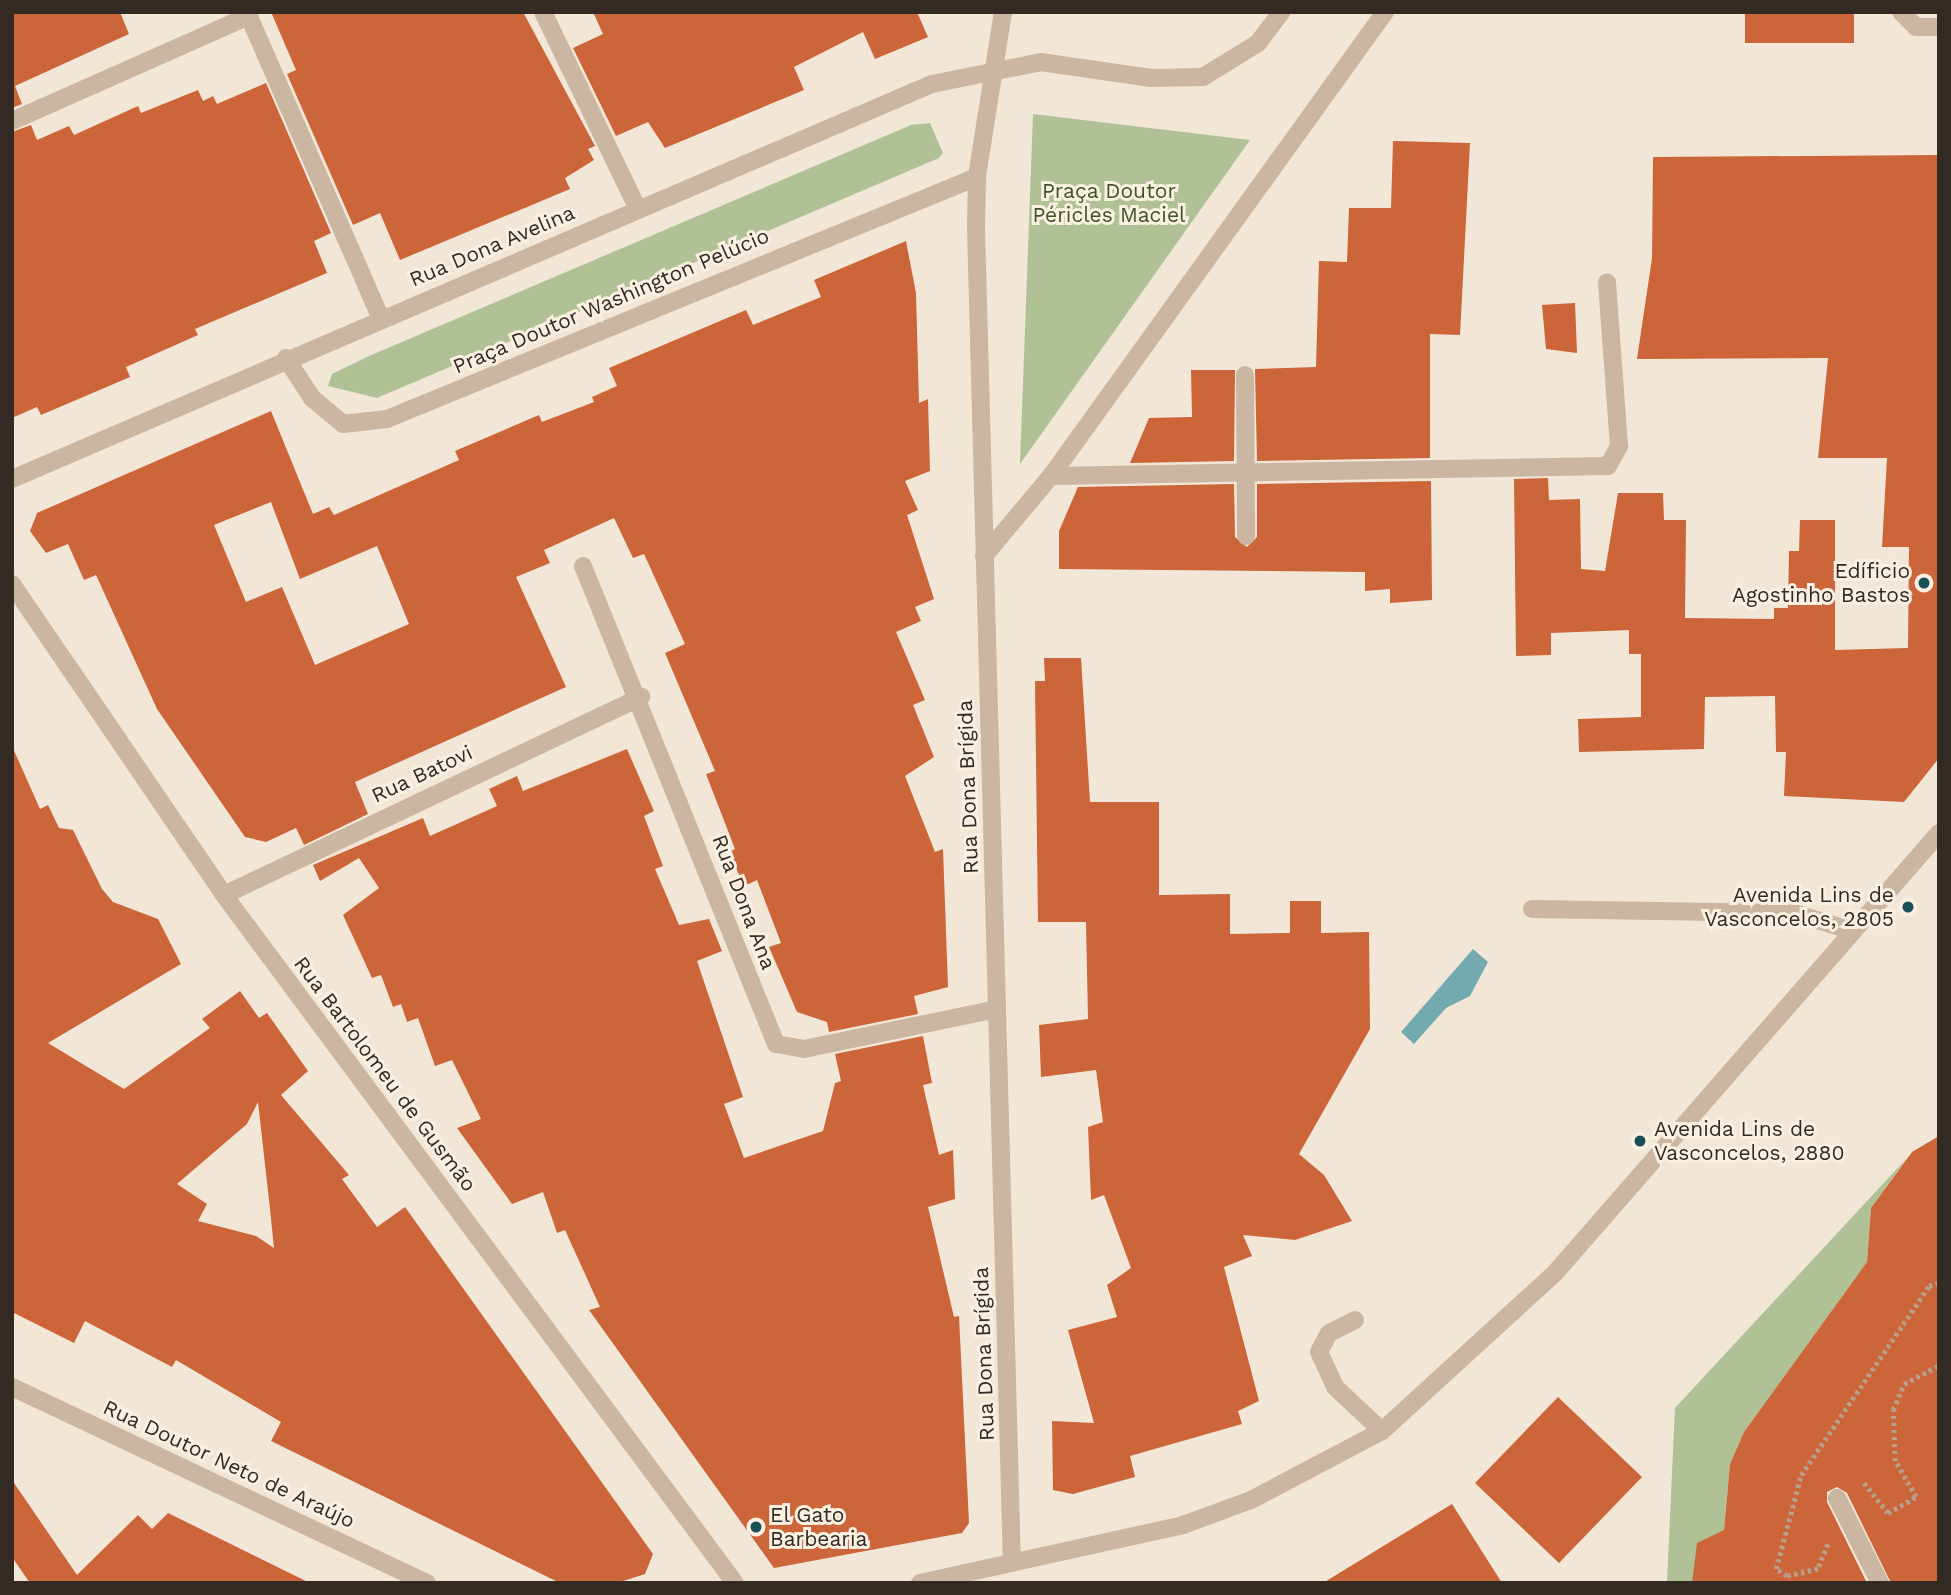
<!DOCTYPE html>
<html>
<head>
<meta charset="utf-8">
<style>
	body { margin:0 }
	#map { position:relative; width:1951px; height:1595px; overflow:hidden; background:#f2e6d6; font-family:"Work Sans",sans-serif }
	div>[style] { position:absolute }
	.green>* { inset:0; background:#b0c195 }
	.water>* { inset:0; background:#73aab0 }
	.building>* { inset:0; background:#cc6539 }
	.path>* { height:4.5px; margin-top:-2.25px; transform-origin:0; background:repeating-linear-gradient(90deg,#b6a08c 0 3.5px,transparent 0 7px) }
	.minor>* { height:18px; margin:-9px; padding:0 9px; transform-origin:9px; border-radius:9px; background:#cab6a1 }
	.dots>* { width:19px; height:19px; translate:-50% -50%; box-sizing:border-box; border:4px solid #faf0e2; border-radius:50% }
	span { translate:-50% -50%; white-space:nowrap; text-align:center; line-height:1.15; -webkit-text-stroke:6px #faf0e2; paint-order:stroke }
	.park-label { font-size:21px; color:#405327 }
	.street-label { font-size:21px; color:#342a24 }
	.poi-label { font-size:21px; color:#342a24 }
	.right { translate:-100% -50%; text-align:right }
	.left { translate:0 -50%; text-align:left }
	.frame { position:absolute; inset:0; border:14px solid #342a24; pointer-events:none }
</style>
</head>
<body>
<div id="map">
	<div class="green">
		<i style="clip-path:polygon(1033px 114px,1250px 140px,1020px 464px)"></i>
		<i style="clip-path:polygon(930px 123px,943px 153px,939px 158px,377px 398px,328px 386px,332px 374px,369px 356px,911px 125px)"></i>
		<i style="clip-path:polygon(1907px 1158px,1871px 1208px,1867px 1262px,1744px 1432px,1730px 1464px,1724px 1530px,1692px 1583px,1667px 1583px,1675px 1408px)"></i>
	</div>
	<div class="water">
		<i style="clip-path:polygon(1473px 949px,1488px 962px,1470px 996px,1446px 1008px,1414px 1044px,1401px 1032px)"></i>
	</div>
	<div class="building">
		<i style="clip-path:polygon(12px 12px,120px 12px,129px 34px,15px 86px,22px 104px,12px 108px)"></i>
		<i style="clip-path:polygon(271px 12px,523px 12px,595px 146px,588px 149px,594px 160px,565px 178px,570px 189px,400px 260px,380px 213px,353px 225px,287px 74px,296px 70px)"></i>
		<i style="clip-path:polygon(593px 12px,917px 12px,928px 37px,875px 59px,863px 32px,794px 67px,804px 90px,665px 148px,648px 122px,616px 136px,573px 48px,603px 34px)"></i>
		<i style="clip-path:polygon(1745px 12px,1854px 12px,1854px 43px,1745px 43px)"></i>
		<i style="clip-path:polygon(266px 83px,331px 233px,314px 241px,327px 273px,195px 329px,198px 335px,126px 367px,130px 377px,41px 415px,37px 407px,12px 418px,12px 132px,31px 125px,37px 140px,69px 126px,74px 135px,138px 106px,141px 113px,198px 90px,203px 101px,213px 96px,217px 104px)"></i>
		<i style="clip-path:polygon(1393px 141px,1470px 143px,1460px 335px,1430px 334px,1430px 458px,1257px 461px,1255px 369px,1316px 367px,1319px 261px,1347px 262px,1349px 208px,1391px 208px)"></i>
		<i style="clip-path:polygon(1939px 155px,1939px 758px,1904px 802px,1784px 796px,1786px 752px,1776px 752px,1775px 696px,1705px 697px,1704px 749px,1579px 752px,1578px 719px,1641px 717px,1641px 654px,1629px 654px,1629px 630px,1551px 633px,1551px 655px,1516px 656px,1514px 479px,1548px 478px,1549px 500px,1580px 499px,1581px 569px,1605px 571px,1618px 493px,1663px 493px,1664px 520px,1686px 520px,1685px 618px,1774px 619px,1774px 608px,1788px 608px,1789px 551px,1799px 551px,1800px 520px,1835px 520px,1835px 650px,1908px 648px,1909px 547px,1882px 547px,1887px 458px,1818px 458px,1828px 358px,1637px 359px,1652px 258px,1653px 157px)"></i>
		<i style="clip-path:polygon(evenodd,906px 241px,916px 293px,919px 403px,928px 399px,930px 471px,905px 481px,918px 510px,907px 515px,934px 599px,915px 607px,921px 621px,896px 632px,925px 700px,913px 705px,934px 757px,905px 776px,935px 852px,943px 849px,948px 987px,914px 996px,918px 1014px,829px 1032px,827px 1022px,797px 1012px,769px 947px,781px 943px,757px 880px,744px 886px,729px 852px,735px 849px,706px 774px,715px 771px,665px 653px,685px 644px,644px 554px,633px 558px,614px 518px,544px 550px,550px 563px,516px 577px,566px 687px,355px 782px,368px 814px,304px 845px,296px 828px,266px 842px,245px 837px,157px 709px,96px 575px,84px 580px,68px 544px,46px 553px,30px 531px,37px 513px,271px 411px,313px 514px,329px 507px,334px 515px,459px 460px,455px 451px,539px 415px,542px 422px,594px 402px,592px 397px,617px 386px,609px 368px,746px 310px,753px 325px,821px 297px,814px 280px,906px 241px,271px 502px,300px 579px,377px 546px,409px 624px,315px 665px,282px 587px,246px 602px,214px 525px,271px 502px)"></i>
		<i style="clip-path:polygon(1575px 303px,1577px 353px,1546px 349px,1542px 305px)"></i>
		<i style="clip-path:polygon(1191px 370px,1235px 370px,1234px 461px,1130px 463px,1149px 418px,1192px 417px)"></i>
		<i style="clip-path:polygon(1431px 481px,1432px 600px,1390px 603px,1390px 589px,1365px 591px,1365px 572px,1059px 569px,1059px 531px,1078px 487px,1234px 484px,1235px 537px,1247px 547px,1257px 537px,1257px 484px)"></i>
		<i style="clip-path:polygon(1044px 658px,1081px 658px,1090px 802px,1159px 802px,1159px 895px,1230px 894px,1230px 934px,1290px 933px,1290px 901px,1321px 901px,1321px 933px,1369px 932px,1370px 1029px,1299px 1154px,1324px 1175px,1352px 1221px,1295px 1240px,1243px 1235px,1252px 1256px,1224px 1267px,1259px 1401px,1238px 1411px,1242px 1424px,1130px 1456px,1135px 1477px,1073px 1494px,1053px 1490px,1052px 1421px,1094px 1423px,1068px 1330px,1117px 1317px,1107px 1285px,1131px 1268px,1104px 1195px,1091px 1200px,1088px 1127px,1103px 1122px,1096px 1070px,1041px 1077px,1039px 1025px,1088px 1019px,1086px 922px,1038px 922px,1035px 681px,1045px 681px)"></i>
		<i style="clip-path:polygon(evenodd,12px 746px,40px 809px,48px 805px,59px 828px,73px 830px,102px 889px,113px 902px,158px 919px,181px 964px,48px 1043px,124px 1089px,210px 1028px,202px 1019px,240px 991px,259px 1018px,267px 1013px,308px 1071px,281px 1095px,349px 1175px,342px 1179px,377px 1227px,405px 1207px,653px 1554px,645px 1574px,617px 1583px,560px 1583px,271px 1441px,281px 1422px,176px 1360px,172px 1367px,85px 1321px,74px 1343px,12px 1312px,12px 746px,258px 1102px,270px 1209px,274px 1248px,256px 1236px,198px 1221px,207px 1204px,177px 1184px,247px 1124px,258px 1102px)"></i>
		<i style="clip-path:polygon(627px 749px,654px 811px,644px 816px,663px 866px,655px 869px,679px 925px,709px 919px,722px 951px,697px 961px,743px 1097px,724px 1104px,744px 1158px,823px 1131px,835px 1083px,841px 1081px,835px 1054px,923px 1036px,932px 1083px,923px 1085px,939px 1155px,953px 1150px,955px 1199px,928px 1207px,954px 1317px,959px 1316px,969px 1523px,962px 1533px,774px 1568px,589px 1310px,600px 1307px,565px 1230px,557px 1233px,543px 1192px,512px 1204px,457px 1128px,481px 1119px,452px 1060px,435px 1066px,418px 1018px,407px 1022px,401px 1004px,393px 1007px,381px 975px,372px 978px,343px 915px,379px 888px,359px 858px,320px 881px,313px 865px,423px 818px,430px 836px,497px 806px,489px 789px,517px 776px,523px 791px)"></i>
		<i style="clip-path:polygon(1939px 1136px,1939px 1583px,1891px 1583px,1847px 1493px,1837px 1487px,1827px 1492px,1827px 1502px,1867px 1583px,1692px 1583px,1697px 1543px,1724px 1530px,1730px 1464px,1744px 1432px,1867px 1262px,1871px 1208px,1912px 1152px)"></i>
		<i style="clip-path:polygon(1558px 1397px,1642px 1477px,1559px 1563px,1475px 1483px)"></i>
		<i style="clip-path:polygon(12px 1480px,77px 1575px,138px 1515px,152px 1529px,168px 1513px,310px 1583px,30px 1583px,12px 1557px)"></i>
		<i style="clip-path:polygon(1452px 1504px,1502px 1583px,1323px 1583px)"></i>
	</div>
	<div class="path">
		<i style="left:1864px;top:1483px;width:38px;rotate:51deg"></i>
		<i style="left:1888px;top:1513px;width:32px;rotate:-30deg"></i>
		<i style="left:1916px;top:1497px;width:42px;rotate:-120.3deg"></i>
		<i style="left:1895px;top:1461px;width:51px;rotate:-92.2deg"></i>
		<i style="left:1893px;top:1410px;width:28px;rotate:-67deg"></i>
		<i style="left:1904px;top:1384px;width:40px;rotate:-28deg"></i>
		<i style="left:1828px;top:1544px;width:27px;rotate:112deg"></i>
		<i style="left:1818px;top:1569px;width:32px;rotate:167deg"></i>
		<i style="left:1787px;top:1576px;width:13px;rotate:-148deg"></i>
		<i style="left:1776px;top:1569px;width:97px;rotate:-75.1deg"></i>
		<i style="left:1801px;top:1475px;width:228px;rotate:-55.9deg"></i>
		<i style="left:1929px;top:1286px;width:10px;rotate:-17deg"></i>
	</div>
	<div class="minor">
		<i style="left:247px;top:12px;width:334px;rotate:66.4deg"></i>
		<i style="left:543px;top:12px;width:219px;rotate:64.3deg"></i>
		<i style="left:1003px;top:12px;width:167px;rotate:99deg"></i>
		<i style="left:977px;top:177px;width:51px;rotate:91.1deg"></i>
		<i style="left:976px;top:228px;width:1335px;rotate:88.46deg"></i>
		<i style="left:1901px;top:12px;width:21px;rotate:45deg"></i>
		<i style="left:1916px;top:27px;width:23px"></i>
		<i style="left:12px;top:121px;width:259px;rotate:-23.9deg"></i>
		<i style="left:286px;top:358px;width:48px;rotate:57deg"></i>
		<i style="left:312px;top:398px;width:40px;rotate:40deg"></i>
		<i style="left:343px;top:424px;width:44px;rotate:-6.5deg"></i>
		<i style="left:387px;top:419px;width:638px;rotate:-22.3deg"></i>
		<i style="left:1245px;top:375px;width:161px;rotate:89.6deg"></i>
		<i style="left:1051px;top:476px;width:557px;rotate:-1.03deg"></i>
		<i style="left:1608px;top:466px;width:23px;rotate:-61deg"></i>
		<i style="left:1619px;top:446px;width:164px;rotate:-94.2deg"></i>
		<i style="left:12px;top:479px;width:1001px;rotate:-23.24deg"></i>
		<i style="left:932px;top:84px;width:111px;rotate:-11.4deg"></i>
		<i style="left:1041px;top:62px;width:111px;rotate:8.3deg"></i>
		<i style="left:1151px;top:78px;width:52px;rotate:-1.1deg"></i>
		<i style="left:1203px;top:77px;width:65px;rotate:-31.7deg"></i>
		<i style="left:1258px;top:43px;width:39px;rotate:-53deg"></i>
		<i style="left:984px;top:556px;width:104px;rotate:-50.1deg"></i>
		<i style="left:1051px;top:476px;width:572px;rotate:-54.25deg"></i>
		<i style="left:583px;top:566px;width:515px;rotate:68.01deg"></i>
		<i style="left:776px;top:1044px;width:28px;rotate:10deg"></i>
		<i style="left:804px;top:1049px;width:197px;rotate:-11.7deg"></i>
		<i style="left:12px;top:584px;width:376px;rotate:55.7deg"></i>
		<i style="left:224px;top:895px;width:857px;rotate:53.4deg"></i>
		<i style="left:224px;top:895px;width:462px;rotate:-25.4deg"></i>
		<i style="left:1532px;top:909px;width:262px;rotate:0.9deg"></i>
		<i style="left:1794px;top:913px;width:62px;rotate:17deg"></i>
		<i style="left:1355px;top:1320px;width:29px;rotate:153deg"></i>
		<i style="left:1329px;top:1333px;width:21px;rotate:118deg"></i>
		<i style="left:1319px;top:1352px;width:38px;rotate:65deg"></i>
		<i style="left:1335px;top:1387px;width:64px;rotate:43.1deg"></i>
		<i style="left:12px;top:1387px;width:459px;rotate:25.3deg"></i>
		<i style="left:1837px;top:1498px;width:95px;rotate:63.2deg"></i>
		<i style="left:920px;top:1583px;width:269px;rotate:-12.4deg"></i>
		<i style="left:1183px;top:1525px;width:72px;rotate:-20.2deg"></i>
		<i style="left:1251px;top:1500px;width:148px;rotate:-27.8deg"></i>
		<i style="left:1382px;top:1431px;width:234px;rotate:-42.4deg"></i>
		<i style="left:1555px;top:1273px;width:584px;rotate:-48.89deg"></i>
	</div>
	<div class="dots">
		<i style="left:1924px;top:583px;background:#194f57"></i>
		<i style="left:1908px;top:907px;background:#194f57"></i>
		<i style="left:1640px;top:1141px;background:#194f57"></i>
		<i style="left:756px;top:1527px;background:#194f57"></i>
	</div>
	<div class="park-label">
		<span style="left:1109px;top:203px">Praça Doutor<br>Péricles Maciel</span>
	</div>
	<div class="street-label">
		<span style="left:492px;top:246px;rotate:-23deg">Rua Dona Avelina</span>
		<span style="left:611px;top:301px;rotate:-23deg">Praça Doutor Washington Pelúcio</span>
		<span style="left:422px;top:774px;rotate:-25deg">Rua Batovi</span>
		<span style="left:968px;top:787px;rotate:-92deg">Rua Dona Brígida</span>
		<span style="left:744px;top:902px;rotate:69deg">Rua Dona Ana</span>
		<span style="left:385px;top:1074px;rotate:53deg">Rua Bartolomeu de Gusmão</span>
		<span style="left:984px;top:1354px;rotate:-92deg">Rua Dona Brígida</span>
		<span style="left:229px;top:1464px;rotate:25deg">Rua Doutor Neto de Araújo</span>
	</div>
	<div class="poi-label">
		<span class="right" style="left:1910px;top:583px">Edíficio<br>Agostinho Bastos</span>
		<span class="right" style="left:1894px;top:907px">Avenida Lins de<br>Vasconcelos, 2805</span>
		<span class="left" style="left:1654px;top:1141px">Avenida Lins de<br>Vasconcelos, 2880</span>
		<span class="left" style="left:770px;top:1527px">El Gato<br>Barbearia</span>
	</div>
	<div class="frame"></div>
</div>
</body>
</html>
